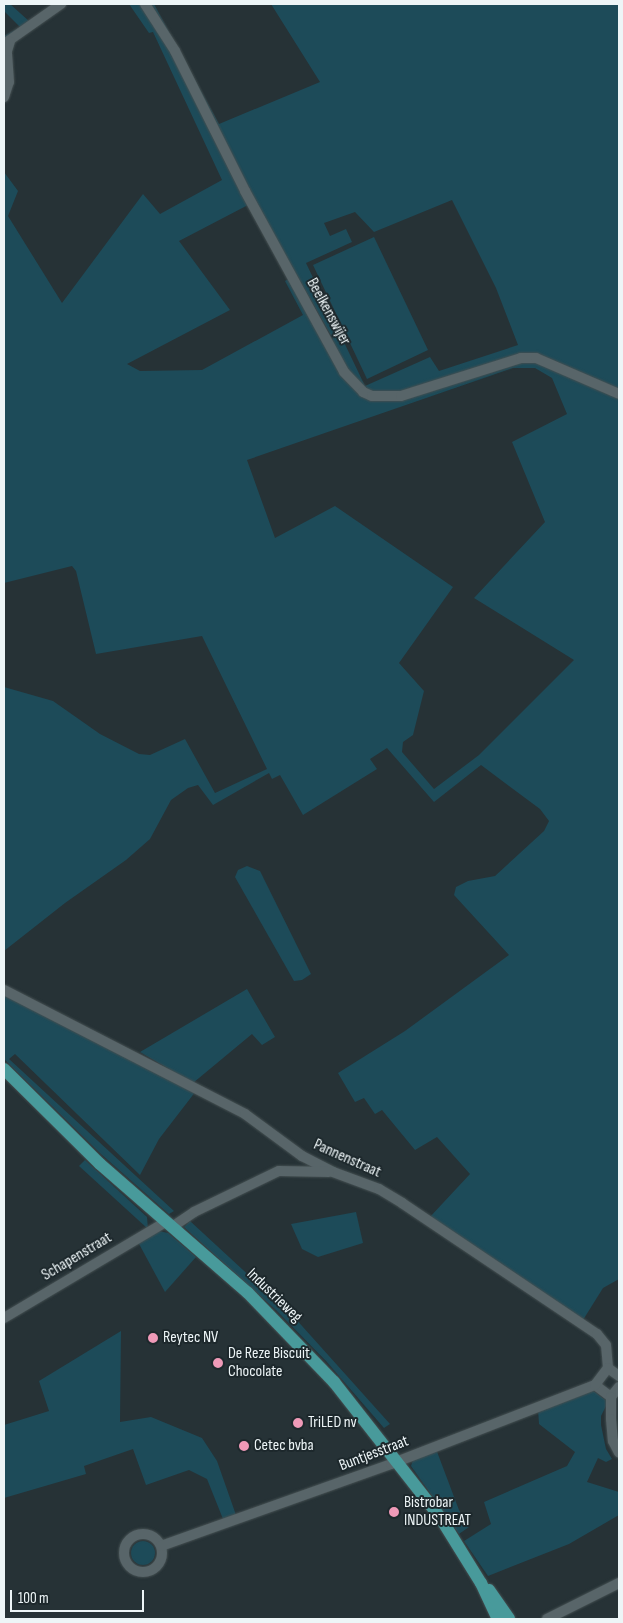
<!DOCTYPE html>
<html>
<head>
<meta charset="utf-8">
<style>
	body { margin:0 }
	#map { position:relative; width:623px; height:1623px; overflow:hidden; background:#263236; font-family:"Sofia Sans Condensed",sans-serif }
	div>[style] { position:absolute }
	.green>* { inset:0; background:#1d4b59 }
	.round { border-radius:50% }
	.roads { filter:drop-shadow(0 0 1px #444f51) drop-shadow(0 0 1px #444f51) }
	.minor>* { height:10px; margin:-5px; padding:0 5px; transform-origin:5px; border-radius:5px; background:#586569 }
	.minor>.ring { margin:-5px; padding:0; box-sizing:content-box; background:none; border:10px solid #586569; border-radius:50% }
	.major>* { height:12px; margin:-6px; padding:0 6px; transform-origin:6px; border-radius:6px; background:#489a9b }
	.dots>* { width:14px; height:14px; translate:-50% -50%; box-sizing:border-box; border:2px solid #1d282c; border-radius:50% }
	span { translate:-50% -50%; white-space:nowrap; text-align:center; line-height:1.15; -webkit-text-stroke:4px #1d282c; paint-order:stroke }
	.street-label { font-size:16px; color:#edf5f7 }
	.poi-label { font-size:16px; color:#edf5f7 }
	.left { translate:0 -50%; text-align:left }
	.frame { position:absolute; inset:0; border:5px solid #edf5f7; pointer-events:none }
	.scale { position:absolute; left:10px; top:1590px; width:134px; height:22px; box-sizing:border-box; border:2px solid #edf5f7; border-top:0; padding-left:6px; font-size:15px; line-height:18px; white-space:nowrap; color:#edf5f7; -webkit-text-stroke:4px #1d282c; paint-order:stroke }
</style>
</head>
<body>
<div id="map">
	<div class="green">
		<i style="clip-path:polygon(4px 4px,10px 4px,30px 22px,4px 39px,4px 36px,20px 27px,4px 11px)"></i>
		<i style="clip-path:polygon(evenodd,129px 4px,154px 4px,219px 124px,320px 82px,271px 4px,619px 4px,619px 1279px,603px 1288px,583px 1320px,429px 1218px,470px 1174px,437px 1137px,415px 1150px,382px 1110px,375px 1114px,364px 1098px,355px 1102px,338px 1073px,405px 1031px,509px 955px,454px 895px,456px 887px,468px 881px,495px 876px,544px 831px,549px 821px,540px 809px,481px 765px,434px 802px,387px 748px,370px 759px,377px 769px,303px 815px,280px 775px,272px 779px,269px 773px,213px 805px,198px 785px,188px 788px,171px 800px,150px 839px,126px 860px,65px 903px,4px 951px,4px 687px,53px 701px,100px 734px,139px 754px,150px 755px,185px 739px,215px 793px,267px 769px,202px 636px,96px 654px,76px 571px,72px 566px,4px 583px,4px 172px,18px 191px,8px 216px,62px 303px,143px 194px,160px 214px,222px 180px,153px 32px,149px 33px,129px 4px,208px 128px,260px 210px,333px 339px,326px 342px,291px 277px,285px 281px,303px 315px,202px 370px,140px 371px,127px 364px,230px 310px,179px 241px,248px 205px,208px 128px,129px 4px,452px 200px,496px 288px,518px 345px,439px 371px,430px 357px,365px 386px,306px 263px,352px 242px,346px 229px,330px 236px,324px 223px,355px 212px,374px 232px,452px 200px,129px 4px,513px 368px,535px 368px,552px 378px,567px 414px,512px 442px,545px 522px,474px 598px,574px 660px,479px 755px,434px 789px,402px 752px,403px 742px,413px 735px,424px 691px,399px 663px,453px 587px,335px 506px,275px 538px,247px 460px,513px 368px)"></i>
		<i style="clip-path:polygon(374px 237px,428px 350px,367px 379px,313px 265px)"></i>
		<i style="clip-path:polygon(247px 866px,260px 871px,311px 974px,302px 980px,294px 981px,235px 877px,238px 870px)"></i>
		<i style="clip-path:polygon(247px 989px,275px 1037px,262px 1045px,252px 1034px,193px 1083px,140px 1052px)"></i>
		<i style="clip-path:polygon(4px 994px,196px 1091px,159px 1139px,140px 1175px,15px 1054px,9px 1059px,174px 1211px,169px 1214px,101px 1154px,4px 1059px)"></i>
		<i style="clip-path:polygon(85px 1160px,147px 1217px,148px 1229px,79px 1166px)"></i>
		<i style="clip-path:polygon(356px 1212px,363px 1243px,318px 1257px,302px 1249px,291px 1224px)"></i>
		<i style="clip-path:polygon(190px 1221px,294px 1317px,390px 1424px,384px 1428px,326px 1361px,276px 1310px,184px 1227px)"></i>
		<i style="clip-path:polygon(159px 1231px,168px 1233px,196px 1257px,165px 1292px,138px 1242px)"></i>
		<i style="clip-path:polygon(121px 1331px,120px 1422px,151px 1417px,202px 1438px,217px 1461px,236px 1515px,223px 1519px,207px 1479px,189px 1470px,146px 1485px,133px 1449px,84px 1466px,86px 1474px,4px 1498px,4px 1425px,49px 1411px,39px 1381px)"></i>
		<i style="clip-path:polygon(591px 1389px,608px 1402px,601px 1416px,601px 1425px,606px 1449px,612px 1459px,606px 1462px,598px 1458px,587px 1482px,619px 1492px,619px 1515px,569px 1544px,488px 1576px,464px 1541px,491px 1524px,484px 1502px,567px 1466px,575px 1452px,539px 1424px,538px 1409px)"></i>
		<i style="clip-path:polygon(436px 1449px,459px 1510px,469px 1527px,459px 1534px,411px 1466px,413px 1460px)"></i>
		<i class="round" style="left:131px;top:1541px;width:24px;height:24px"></i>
	</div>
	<div class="roads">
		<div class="minor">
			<i style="left:145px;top:4px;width:56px;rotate:57.4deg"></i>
			<i style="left:175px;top:51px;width:157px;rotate:63.4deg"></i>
			<i style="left:245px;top:191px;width:206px;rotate:61.3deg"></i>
			<i style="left:344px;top:372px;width:28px;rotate:46deg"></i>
			<i style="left:363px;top:392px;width:10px;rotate:24deg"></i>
			<i style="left:372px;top:396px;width:29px"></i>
			<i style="left:401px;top:396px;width:126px;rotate:-17.6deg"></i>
			<i style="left:521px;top:358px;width:15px"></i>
			<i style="left:536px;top:358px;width:90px;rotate:23.4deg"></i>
			<i style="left:4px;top:44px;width:70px;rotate:-35.1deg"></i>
			<i style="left:4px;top:97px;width:16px;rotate:-72deg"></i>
			<i style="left:9px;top:82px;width:31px;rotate:-94deg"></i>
			<i style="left:7px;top:51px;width:10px;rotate:-73deg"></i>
			<i style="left:4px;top:990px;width:271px;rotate:27.2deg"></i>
			<i style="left:245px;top:1114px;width:71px;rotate:36.4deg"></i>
			<i style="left:302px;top:1156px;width:35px;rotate:27deg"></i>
			<i style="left:333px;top:1172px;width:49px;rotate:20.3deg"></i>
			<i style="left:379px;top:1189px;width:27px;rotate:31deg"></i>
			<i style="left:402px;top:1203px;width:235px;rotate:33.9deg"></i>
			<i style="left:597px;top:1334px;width:14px;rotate:51deg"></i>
			<i style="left:606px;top:1345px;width:23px;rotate:85deg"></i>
			<i style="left:172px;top:1227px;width:27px;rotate:-34deg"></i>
			<i style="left:194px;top:1212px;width:94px;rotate:-25.8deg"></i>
			<i style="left:279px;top:1171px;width:50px;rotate:1.1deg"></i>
			<i style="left:4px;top:1318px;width:188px;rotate:-30.7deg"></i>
			<i style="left:608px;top:1368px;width:14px;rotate:36deg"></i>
			<i style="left:595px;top:1385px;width:20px;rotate:37deg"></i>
			<i style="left:619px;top:1387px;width:13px;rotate:129deg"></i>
			<i style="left:611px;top:1397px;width:22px;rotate:90deg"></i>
			<i style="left:611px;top:1419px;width:22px;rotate:85deg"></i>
			<i style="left:613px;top:1441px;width:13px;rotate:63deg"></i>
			<i class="ring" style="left:124px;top:1534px;width:28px;height:28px"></i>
			<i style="left:161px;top:1546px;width:244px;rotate:-19.6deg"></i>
			<i style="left:391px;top:1464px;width:219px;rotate:-21.2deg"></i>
			<i style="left:595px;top:1385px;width:21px;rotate:-53deg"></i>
			<i style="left:547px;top:1619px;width:80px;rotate:-26.6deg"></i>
		</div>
		<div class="major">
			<i style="left:4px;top:1069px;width:135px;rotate:44.7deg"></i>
			<i style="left:100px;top:1164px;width:196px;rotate:41.1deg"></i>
			<i style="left:248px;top:1293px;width:124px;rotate:46deg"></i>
			<i style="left:334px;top:1382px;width:172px;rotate:51.9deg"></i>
			<i style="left:440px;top:1517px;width:78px;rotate:58.2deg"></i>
			<i style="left:481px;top:1583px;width:40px;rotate:65deg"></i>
			<i style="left:489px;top:1590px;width:35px;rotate:55deg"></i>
		</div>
	</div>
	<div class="dots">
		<i style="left:153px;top:1338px;background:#ef9ab8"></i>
		<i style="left:218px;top:1363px;background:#ef9ab8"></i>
		<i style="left:298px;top:1423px;background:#ef9ab8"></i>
		<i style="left:244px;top:1446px;background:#ef9ab8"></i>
		<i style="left:394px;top:1512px;background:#ef9ab8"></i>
	</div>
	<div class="street-label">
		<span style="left:328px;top:312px;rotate:61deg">Beelkenswijer</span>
		<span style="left:347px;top:1159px;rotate:24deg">Pannenstraat</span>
		<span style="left:77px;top:1257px;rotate:-31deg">Schapenstraat</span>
		<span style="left:274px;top:1296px;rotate:44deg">Industrieweg</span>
		<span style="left:374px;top:1454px;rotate:-21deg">Buntjesstraat</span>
	</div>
	<div class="poi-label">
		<span class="left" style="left:163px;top:1338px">Reytec NV</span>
		<span class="left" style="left:228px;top:1363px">De Reze Biscuit<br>Chocolate</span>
		<span class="left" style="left:308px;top:1423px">TriLED nv</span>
		<span class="left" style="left:254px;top:1446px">Cetec bvba</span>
		<span class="left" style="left:404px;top:1512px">Bistrobar<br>INDUSTREAT</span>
	</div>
	<div class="frame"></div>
	<div class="scale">100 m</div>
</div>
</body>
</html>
